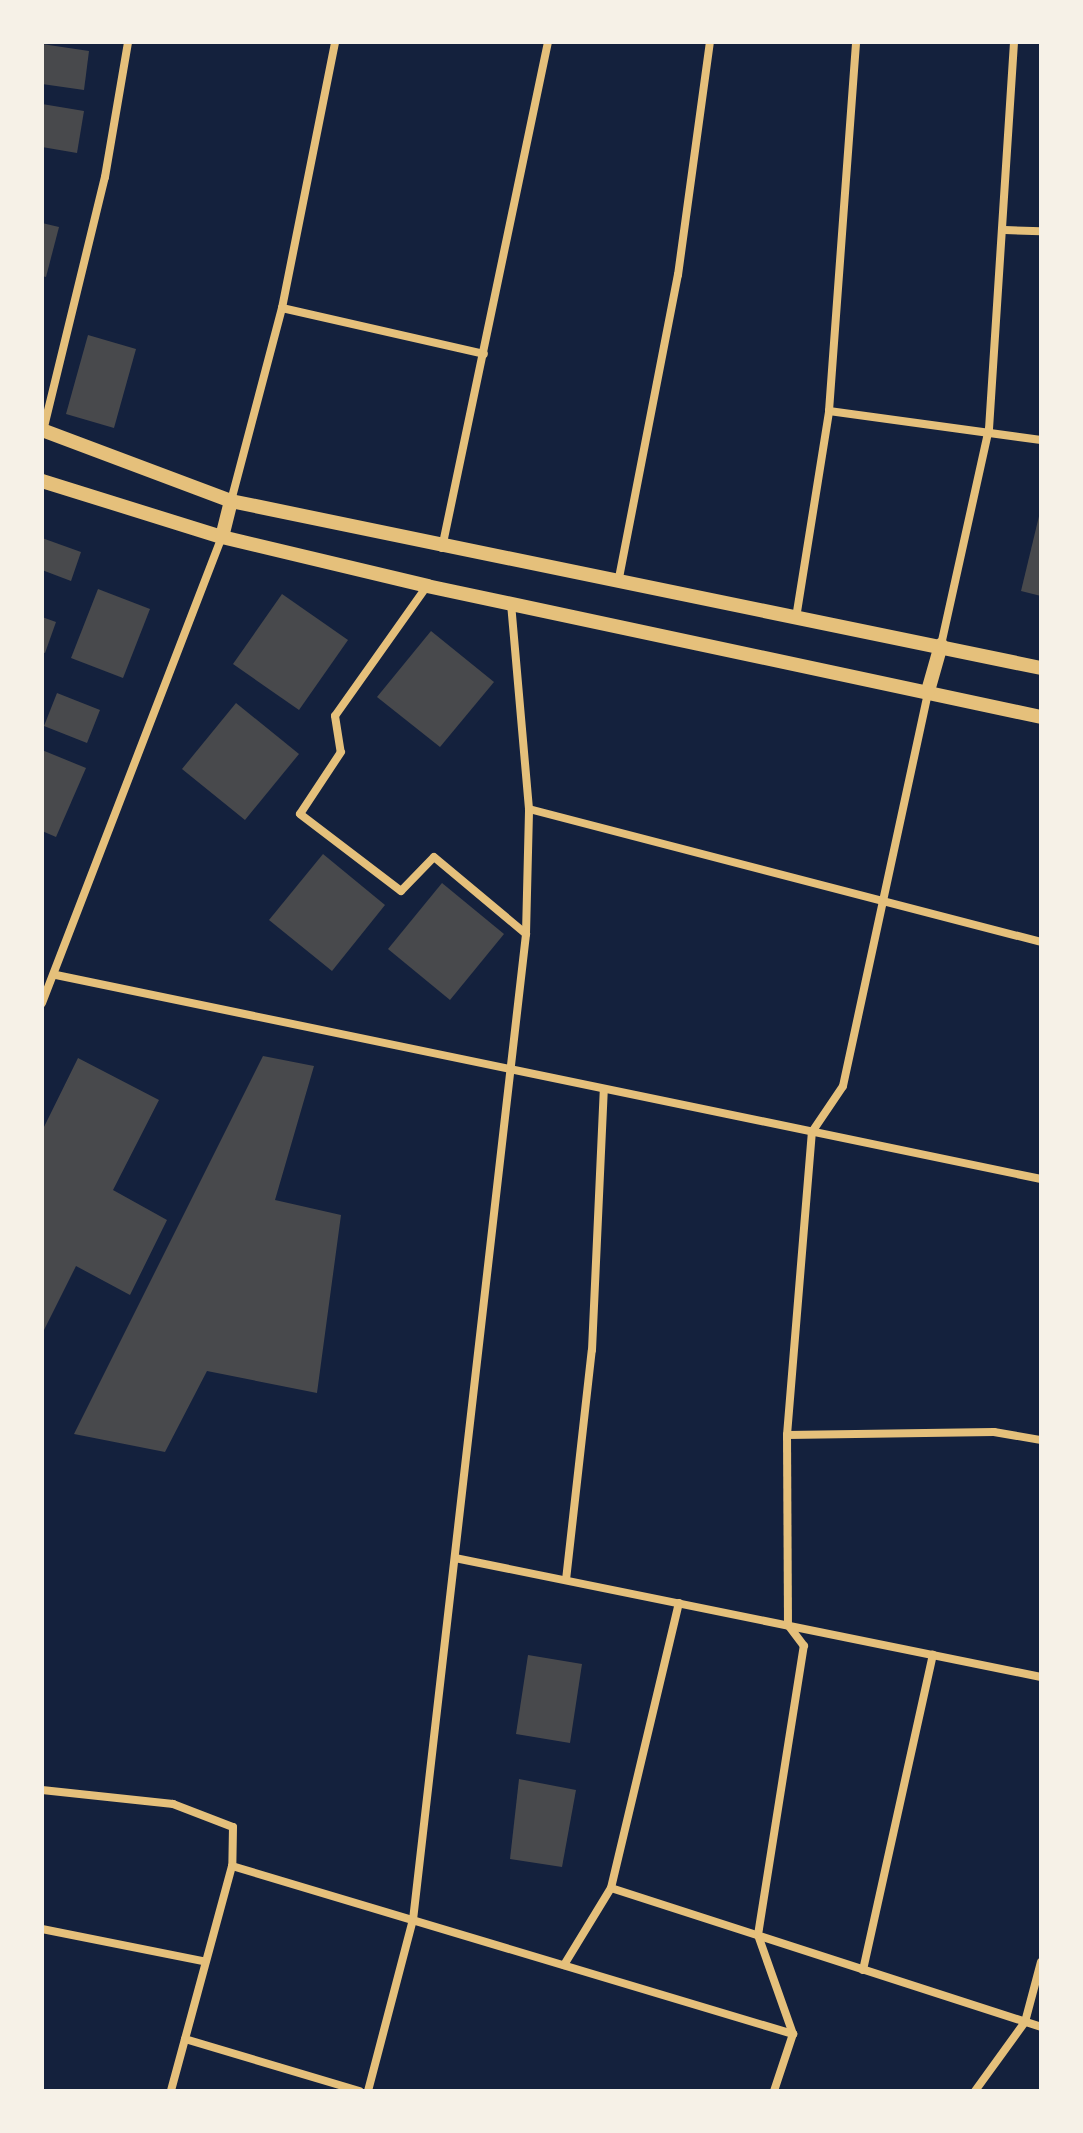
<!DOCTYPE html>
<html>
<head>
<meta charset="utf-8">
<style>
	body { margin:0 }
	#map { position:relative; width:1083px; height:2133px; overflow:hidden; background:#14213d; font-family:Barlow,sans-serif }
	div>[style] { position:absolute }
	.building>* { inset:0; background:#48494c }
	.minor>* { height:8px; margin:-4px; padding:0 4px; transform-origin:4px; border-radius:4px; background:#e5c07b }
	.tertiary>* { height:14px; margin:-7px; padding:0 7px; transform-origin:7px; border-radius:7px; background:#e5c07b }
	span { translate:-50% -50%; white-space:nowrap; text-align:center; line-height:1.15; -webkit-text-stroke:6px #f6f1e7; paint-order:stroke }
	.frame { position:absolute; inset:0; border:44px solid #f6f1e7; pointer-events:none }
</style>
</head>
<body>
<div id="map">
	<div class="building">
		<i style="clip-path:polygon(42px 44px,89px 51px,84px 90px,42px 84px)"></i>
		<i style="clip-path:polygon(42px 104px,84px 111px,77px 153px,42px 147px)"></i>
		<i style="clip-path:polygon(42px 223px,59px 227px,46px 277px,42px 276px)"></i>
		<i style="clip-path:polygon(88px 335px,136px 349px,114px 428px,66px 414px)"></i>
		<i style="clip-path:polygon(1040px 512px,1041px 512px,1041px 596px,1021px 591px)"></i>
		<i style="clip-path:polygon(42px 538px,81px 552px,71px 581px,42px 570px)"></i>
		<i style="clip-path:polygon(98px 589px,150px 609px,123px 678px,71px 658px)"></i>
		<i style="clip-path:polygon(282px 594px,348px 640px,299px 710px,233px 664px)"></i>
		<i style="clip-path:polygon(42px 617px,56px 622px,45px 653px,42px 652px)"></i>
		<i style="clip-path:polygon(431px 631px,494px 682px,440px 747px,377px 697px)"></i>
		<i style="clip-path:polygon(57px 693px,100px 710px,87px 743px,44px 726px)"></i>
		<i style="clip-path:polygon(236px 703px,299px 754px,245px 820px,182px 769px)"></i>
		<i style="clip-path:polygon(42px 750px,86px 768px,56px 837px,42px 831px)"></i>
		<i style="clip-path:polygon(323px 854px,385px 905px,332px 971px,269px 920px)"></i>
		<i style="clip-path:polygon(442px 883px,504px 934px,450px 1000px,388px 949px)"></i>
		<i style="clip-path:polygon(263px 1056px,314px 1066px,275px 1200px,341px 1215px,317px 1393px,207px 1371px,165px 1452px,74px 1434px)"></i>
		<i style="clip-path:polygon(78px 1058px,159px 1100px,113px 1190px,167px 1220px,130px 1295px,76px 1266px,42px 1334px,42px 1131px)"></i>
		<i style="clip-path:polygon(528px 1655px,582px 1664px,570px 1743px,516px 1734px)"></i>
		<i style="clip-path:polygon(519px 1779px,576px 1790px,562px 1867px,510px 1859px)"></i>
	</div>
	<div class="minor">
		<i style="left:1005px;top:230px;width:36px;rotate:2deg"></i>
		<i style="left:282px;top:308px;width:207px;rotate:12.8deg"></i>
		<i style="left:829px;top:411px;width:214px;rotate:7.8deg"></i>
		<i style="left:43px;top:431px;width:261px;rotate:-76.3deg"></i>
		<i style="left:105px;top:177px;width:137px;rotate:-80.3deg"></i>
		<i style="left:231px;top:501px;width:200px;rotate:-75.2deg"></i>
		<i style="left:282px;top:308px;width:271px;rotate:-78.7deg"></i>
		<i style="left:442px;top:548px;width:517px;rotate:-78.17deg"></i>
		<i style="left:618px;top:583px;width:314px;rotate:-79deg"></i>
		<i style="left:678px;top:275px;width:235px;rotate:-82.2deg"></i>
		<i style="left:427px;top:586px;width:159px;rotate:125.3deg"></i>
		<i style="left:335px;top:716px;width:36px;rotate:81deg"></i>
		<i style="left:341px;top:752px;width:74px;rotate:123.5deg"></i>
		<i style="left:300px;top:814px;width:127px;rotate:37.3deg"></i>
		<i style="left:401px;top:891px;width:47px;rotate:-45.9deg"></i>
		<i style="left:434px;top:857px;width:120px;rotate:39.9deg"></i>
		<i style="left:796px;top:618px;width:210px;rotate:-80.9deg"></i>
		<i style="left:829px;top:411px;width:370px;rotate:-85.8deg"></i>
		<i style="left:941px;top:645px;width:221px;rotate:-77.5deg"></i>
		<i style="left:989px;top:429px;width:388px;rotate:-86.3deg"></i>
		<i style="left:529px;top:809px;width:529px;rotate:14.56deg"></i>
		<i style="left:56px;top:975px;width:1006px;rotate:11.7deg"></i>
		<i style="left:42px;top:1003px;width:500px;rotate:-68.9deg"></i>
		<i style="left:787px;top:1435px;width:207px;rotate:-0.8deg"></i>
		<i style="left:994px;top:1432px;width:48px;rotate:9.7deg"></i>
		<i style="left:455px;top:1558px;width:598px;rotate:11.48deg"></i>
		<i style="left:566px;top:1580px;width:231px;rotate:-83.6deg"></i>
		<i style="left:592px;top:1350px;width:261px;rotate:-87.4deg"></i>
		<i style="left:42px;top:1790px;width:132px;rotate:6.1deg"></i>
		<i style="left:173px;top:1804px;width:64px;rotate:21deg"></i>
		<i style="left:233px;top:1827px;width:39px;rotate:91deg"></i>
		<i style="left:232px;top:1866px;width:233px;rotate:105.2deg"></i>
		<i style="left:232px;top:1866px;width:586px;rotate:16.67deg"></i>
		<i style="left:611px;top:1888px;width:452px;rotate:17.9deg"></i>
		<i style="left:42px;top:1929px;width:163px;rotate:11.3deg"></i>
		<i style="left:564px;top:1965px;width:90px;rotate:-58.6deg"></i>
		<i style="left:611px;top:1888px;width:293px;rotate:-76.6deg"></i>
		<i style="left:863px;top:1970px;width:323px;rotate:-77.5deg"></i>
		<i style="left:185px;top:2039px;width:182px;rotate:16.6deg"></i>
		<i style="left:368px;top:2091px;width:177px;rotate:-75.3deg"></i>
		<i style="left:413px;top:1920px;width:992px;rotate:-83.46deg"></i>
		<i style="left:526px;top:934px;width:125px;rotate:-88.6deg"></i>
		<i style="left:529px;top:809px;width:207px;rotate:-95deg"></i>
		<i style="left:774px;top:2091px;width:60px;rotate:-71.6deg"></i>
		<i style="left:793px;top:2034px;width:105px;rotate:-109.5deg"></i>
		<i style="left:758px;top:1935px;width:293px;rotate:-81deg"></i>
		<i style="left:804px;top:1646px;width:26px;rotate:-127deg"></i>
		<i style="left:788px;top:1625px;width:190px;rotate:-90.3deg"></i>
		<i style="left:787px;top:1435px;width:304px;rotate:-85.3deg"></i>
		<i style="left:812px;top:1132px;width:55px;rotate:-56deg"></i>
		<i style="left:843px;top:1086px;width:403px;rotate:-77.8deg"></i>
		<i style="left:975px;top:2091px;width:85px;rotate:-54.1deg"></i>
		<i style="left:1025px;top:2022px;width:62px;rotate:-75.1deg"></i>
	</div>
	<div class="tertiary">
		<i style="left:42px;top:430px;width:202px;rotate:20.6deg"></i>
		<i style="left:231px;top:501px;width:827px;rotate:11.65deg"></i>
		<i style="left:42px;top:481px;width:189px;rotate:17.3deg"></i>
		<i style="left:222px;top:537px;width:211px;rotate:13.4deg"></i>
		<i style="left:427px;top:586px;width:628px;rotate:12.04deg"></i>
		<i style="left:222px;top:537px;width:37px;rotate:-76deg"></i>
		<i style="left:928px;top:691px;width:48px;rotate:-74.2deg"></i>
	</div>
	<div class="frame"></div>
</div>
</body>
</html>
